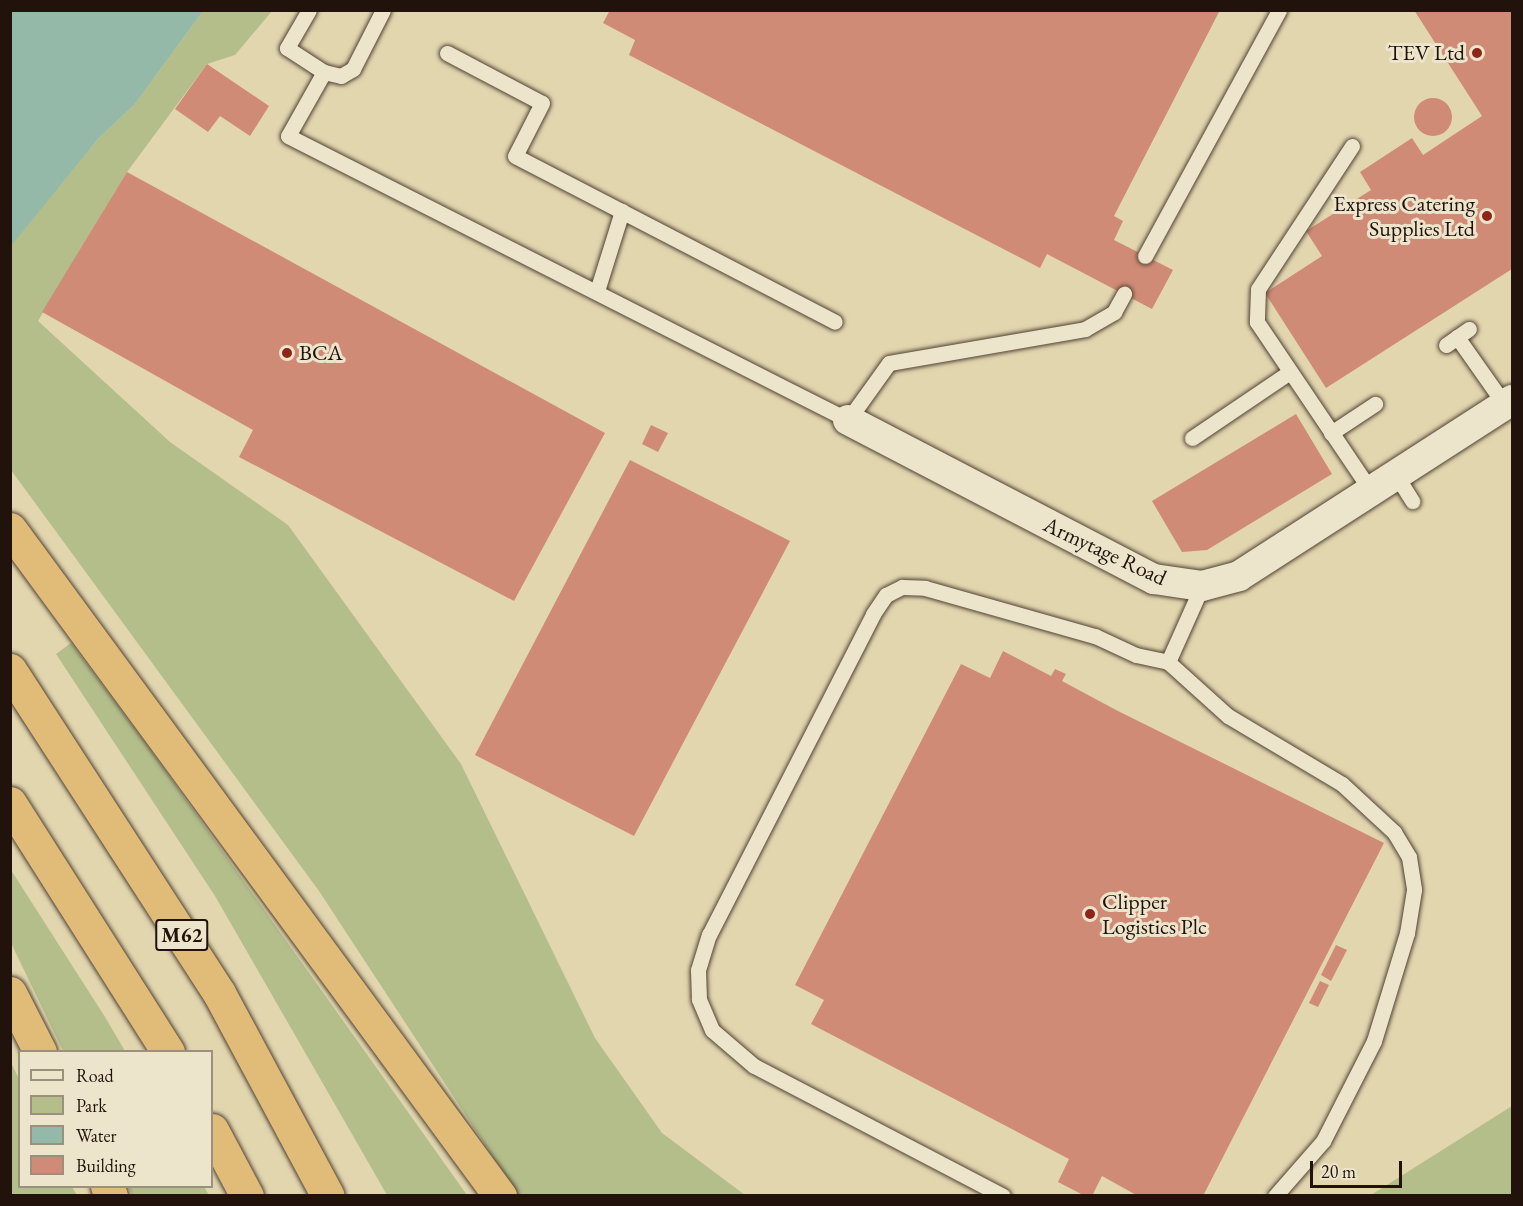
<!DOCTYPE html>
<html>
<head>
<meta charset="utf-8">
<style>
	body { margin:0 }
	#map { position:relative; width:1523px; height:1206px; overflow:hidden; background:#e2d6af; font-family:"EB Garamond",serif }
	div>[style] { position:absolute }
	.green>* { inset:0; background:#b3be8b }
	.water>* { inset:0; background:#95b9a9 }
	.building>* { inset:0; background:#d08b76 }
	.round { border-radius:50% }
	.roads { filter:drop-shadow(0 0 2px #514334) drop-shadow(0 0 2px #514334) }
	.service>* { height:15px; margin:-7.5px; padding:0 7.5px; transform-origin:7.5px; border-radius:7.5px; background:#ece4cb }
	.minor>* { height:30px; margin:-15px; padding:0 15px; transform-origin:15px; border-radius:15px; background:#ece4cb }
	.motorway>* { height:33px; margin:-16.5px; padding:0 16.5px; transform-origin:16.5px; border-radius:16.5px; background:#e1bb78 }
	.dots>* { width:16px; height:16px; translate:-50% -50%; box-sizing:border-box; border:3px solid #ece4cb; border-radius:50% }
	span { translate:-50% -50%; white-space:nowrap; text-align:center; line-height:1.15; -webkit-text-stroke:6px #ece4cb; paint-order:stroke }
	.shield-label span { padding:2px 4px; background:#ece4cb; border:2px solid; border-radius:4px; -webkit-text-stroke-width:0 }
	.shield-label { font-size:21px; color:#21120b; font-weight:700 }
	.poi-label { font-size:22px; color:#21120b }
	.right { translate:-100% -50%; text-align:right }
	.left { translate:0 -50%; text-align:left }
	.street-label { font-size:22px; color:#21120b }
	.frame { position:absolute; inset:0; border:12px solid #21120b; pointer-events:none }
	.legend { position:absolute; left:18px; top:1050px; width:195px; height:138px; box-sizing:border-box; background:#ece4cb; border:2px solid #9b907e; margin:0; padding:8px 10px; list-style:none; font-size:18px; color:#21120b }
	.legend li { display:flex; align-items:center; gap:12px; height:30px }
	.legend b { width:30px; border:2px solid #9b907e }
	.scale { position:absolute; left:1310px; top:1161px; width:92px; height:27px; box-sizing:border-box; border:3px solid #21120b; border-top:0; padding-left:8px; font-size:18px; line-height:21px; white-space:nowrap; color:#21120b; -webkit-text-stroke:4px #ece4cb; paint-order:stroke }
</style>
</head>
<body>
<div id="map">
	<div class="green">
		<i style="clip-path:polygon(203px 11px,272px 11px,235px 55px,207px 64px,127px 172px,38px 321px,170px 442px,288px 525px,461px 764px,595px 1038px,662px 1133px,745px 1195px,518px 1195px,319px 891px,11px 470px,10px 246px,98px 139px,135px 104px)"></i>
		<i style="clip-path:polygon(71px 643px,149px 748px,467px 1195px,387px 1195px,215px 896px,56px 654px)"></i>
		<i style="clip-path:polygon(11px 870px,105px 1017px,125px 1051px,63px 1051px,11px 943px)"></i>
		<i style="clip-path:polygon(10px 1061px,19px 1079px,20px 1186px,72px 1187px,77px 1195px,11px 1195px)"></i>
		<i style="clip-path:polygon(1512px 1106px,1512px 1195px,1371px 1195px)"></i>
		<i style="clip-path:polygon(128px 1187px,204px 1187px,209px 1195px,132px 1195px)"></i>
	</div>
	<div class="water">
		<i style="clip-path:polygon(11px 10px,203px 11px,135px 104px,98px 139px,11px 246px)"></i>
	</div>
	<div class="building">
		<i style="clip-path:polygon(610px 10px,1220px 10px,1114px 216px,1123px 221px,1114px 240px,1173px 270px,1152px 309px,1047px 254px,1040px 268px,629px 55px,635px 40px,603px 23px)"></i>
		<i style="clip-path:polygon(1414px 10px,1512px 10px,1512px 269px,1326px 388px,1265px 293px,1322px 256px,1306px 231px,1371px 190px,1360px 172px,1412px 138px,1423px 155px,1482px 116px)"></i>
		<i style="clip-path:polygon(207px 64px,269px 106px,250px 136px,220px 116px,208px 132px,175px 109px)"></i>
		<i class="round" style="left:1414px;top:98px;width:38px;height:38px"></i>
		<i style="clip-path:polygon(127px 172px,605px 433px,514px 601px,239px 457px,253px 430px,42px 312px)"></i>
		<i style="clip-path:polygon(1296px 414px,1332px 474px,1207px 550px,1182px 552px,1152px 501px)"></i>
		<i style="clip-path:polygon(651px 425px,668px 433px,658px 452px,642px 444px)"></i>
		<i style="clip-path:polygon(630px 460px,790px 541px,634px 836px,475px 755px)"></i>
		<i style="clip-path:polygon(1003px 651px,1051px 676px,1055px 669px,1066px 674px,1062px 681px,1116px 710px,1384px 843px,1203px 1196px,1138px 1196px,1102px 1176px,1092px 1196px,1085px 1196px,1058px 1182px,1069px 1159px,811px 1024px,824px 1000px,795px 985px,961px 664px,990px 678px)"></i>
		<i style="clip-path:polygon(1336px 945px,1347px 950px,1331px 981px,1321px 975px)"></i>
		<i style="clip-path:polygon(1320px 981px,1329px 985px,1318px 1007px,1309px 1003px)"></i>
	</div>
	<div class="roads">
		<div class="service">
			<i style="left:309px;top:10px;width:44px;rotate:120.1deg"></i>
			<i style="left:287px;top:48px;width:44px;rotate:33deg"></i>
			<i style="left:383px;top:10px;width:66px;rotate:117deg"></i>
			<i style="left:353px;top:69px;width:14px;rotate:150deg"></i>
			<i style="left:341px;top:76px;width:17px;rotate:-167deg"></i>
			<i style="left:324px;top:72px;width:73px;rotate:119.4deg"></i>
			<i style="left:288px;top:136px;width:628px;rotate:26.89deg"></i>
			<i style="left:848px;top:420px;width:70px;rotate:-54.3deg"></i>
			<i style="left:889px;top:363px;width:199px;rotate:-9.8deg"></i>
			<i style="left:1085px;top:329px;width:34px;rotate:-30deg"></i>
			<i style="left:1114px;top:312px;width:21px;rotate:-61deg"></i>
			<i style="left:447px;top:53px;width:107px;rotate:27.8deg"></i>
			<i style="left:542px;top:103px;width:59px;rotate:117deg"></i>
			<i style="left:515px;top:156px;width:360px;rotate:27.4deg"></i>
			<i style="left:1352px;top:146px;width:171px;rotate:123.3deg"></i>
			<i style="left:1258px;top:289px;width:33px;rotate:92deg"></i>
			<i style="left:1257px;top:322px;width:204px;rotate:56deg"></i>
			<i style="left:1145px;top:256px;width:280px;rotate:-61.4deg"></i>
			<i style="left:597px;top:291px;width:84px;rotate:-72.6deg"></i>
			<i style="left:1457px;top:337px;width:83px;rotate:54.8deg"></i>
			<i style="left:1446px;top:345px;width:28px;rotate:-35deg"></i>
			<i style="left:1331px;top:433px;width:53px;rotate:-33.4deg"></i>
			<i style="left:1192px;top:438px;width:118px;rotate:-34deg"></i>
			<i style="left:1396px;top:475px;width:31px;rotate:58deg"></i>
			<i style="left:1168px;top:662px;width:83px;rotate:-65.9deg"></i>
			<i style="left:1003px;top:1196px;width:281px;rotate:-152.4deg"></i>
			<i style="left:754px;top:1066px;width:55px;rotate:-139.4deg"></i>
			<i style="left:712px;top:1030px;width:34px;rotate:-113deg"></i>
			<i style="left:699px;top:999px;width:29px;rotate:-92deg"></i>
			<i style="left:698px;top:970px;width:37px;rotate:-73deg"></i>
			<i style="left:709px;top:935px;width:360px;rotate:-62.9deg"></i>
			<i style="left:873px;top:614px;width:23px;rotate:-56deg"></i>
			<i style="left:886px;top:595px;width:18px;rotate:-27deg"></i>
			<i style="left:902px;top:587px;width:23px;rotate:2deg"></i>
			<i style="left:925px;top:588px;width:177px;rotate:15.8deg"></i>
			<i style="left:1095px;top:636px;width:45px;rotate:24.9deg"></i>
			<i style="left:1136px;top:655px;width:33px;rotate:12deg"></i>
			<i style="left:1168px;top:662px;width:81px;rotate:42deg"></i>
			<i style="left:1228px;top:716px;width:133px;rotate:30.8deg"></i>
			<i style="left:1342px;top:784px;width:71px;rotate:42.7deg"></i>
			<i style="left:1394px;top:832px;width:29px;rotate:59deg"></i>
			<i style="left:1409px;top:857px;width:33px;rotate:81deg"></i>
			<i style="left:1414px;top:890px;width:44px;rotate:99.2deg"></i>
			<i style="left:1407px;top:933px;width:113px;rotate:107deg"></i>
			<i style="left:1374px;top:1041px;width:112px;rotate:117deg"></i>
			<i style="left:1323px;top:1141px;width:73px;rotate:131.1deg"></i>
		</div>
		<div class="minor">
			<i style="left:848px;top:420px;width:345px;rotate:27.5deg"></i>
			<i style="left:1154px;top:579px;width:49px;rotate:8.3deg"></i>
			<i style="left:1202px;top:586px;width:38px;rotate:-15deg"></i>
			<i style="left:1239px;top:576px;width:325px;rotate:-32.8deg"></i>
		</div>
		<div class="motorway">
			<i style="left:10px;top:529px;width:828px;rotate:53.7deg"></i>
			<i style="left:10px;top:670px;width:385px;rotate:57.1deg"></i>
			<i style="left:219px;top:993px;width:230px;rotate:61.8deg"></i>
			<i style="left:10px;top:803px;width:295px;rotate:57.6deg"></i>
			<i style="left:10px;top:993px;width:66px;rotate:63deg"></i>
			<i style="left:212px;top:1130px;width:75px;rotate:62.1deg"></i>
			<i style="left:107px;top:1186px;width:11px;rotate:68deg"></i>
		</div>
	</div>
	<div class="dots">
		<i style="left:1477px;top:53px;background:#8f2418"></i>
		<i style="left:1487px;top:216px;background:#8f2418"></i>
		<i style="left:287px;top:353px;background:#8f2418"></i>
		<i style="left:1090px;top:914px;background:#8f2418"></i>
	</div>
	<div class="shield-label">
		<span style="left:182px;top:935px">M62</span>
	</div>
	<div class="poi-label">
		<span class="right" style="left:1465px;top:53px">TEV Ltd</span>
		<span class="right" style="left:1475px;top:216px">Express Catering<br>Supplies Ltd</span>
		<span class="left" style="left:299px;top:353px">BCA</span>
		<span class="left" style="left:1102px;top:914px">Clipper<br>Logistics Plc</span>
	</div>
	<div class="street-label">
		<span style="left:1105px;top:551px;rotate:25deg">Armytage Road</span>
	</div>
	<div class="frame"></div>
	<ul class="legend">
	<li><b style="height:8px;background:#ece4cb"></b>Road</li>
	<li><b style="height:16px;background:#b3be8b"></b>Park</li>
	<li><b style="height:16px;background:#95b9a9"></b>Water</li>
	<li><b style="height:16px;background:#d08b76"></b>Building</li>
	</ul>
	<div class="scale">20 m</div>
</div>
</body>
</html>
